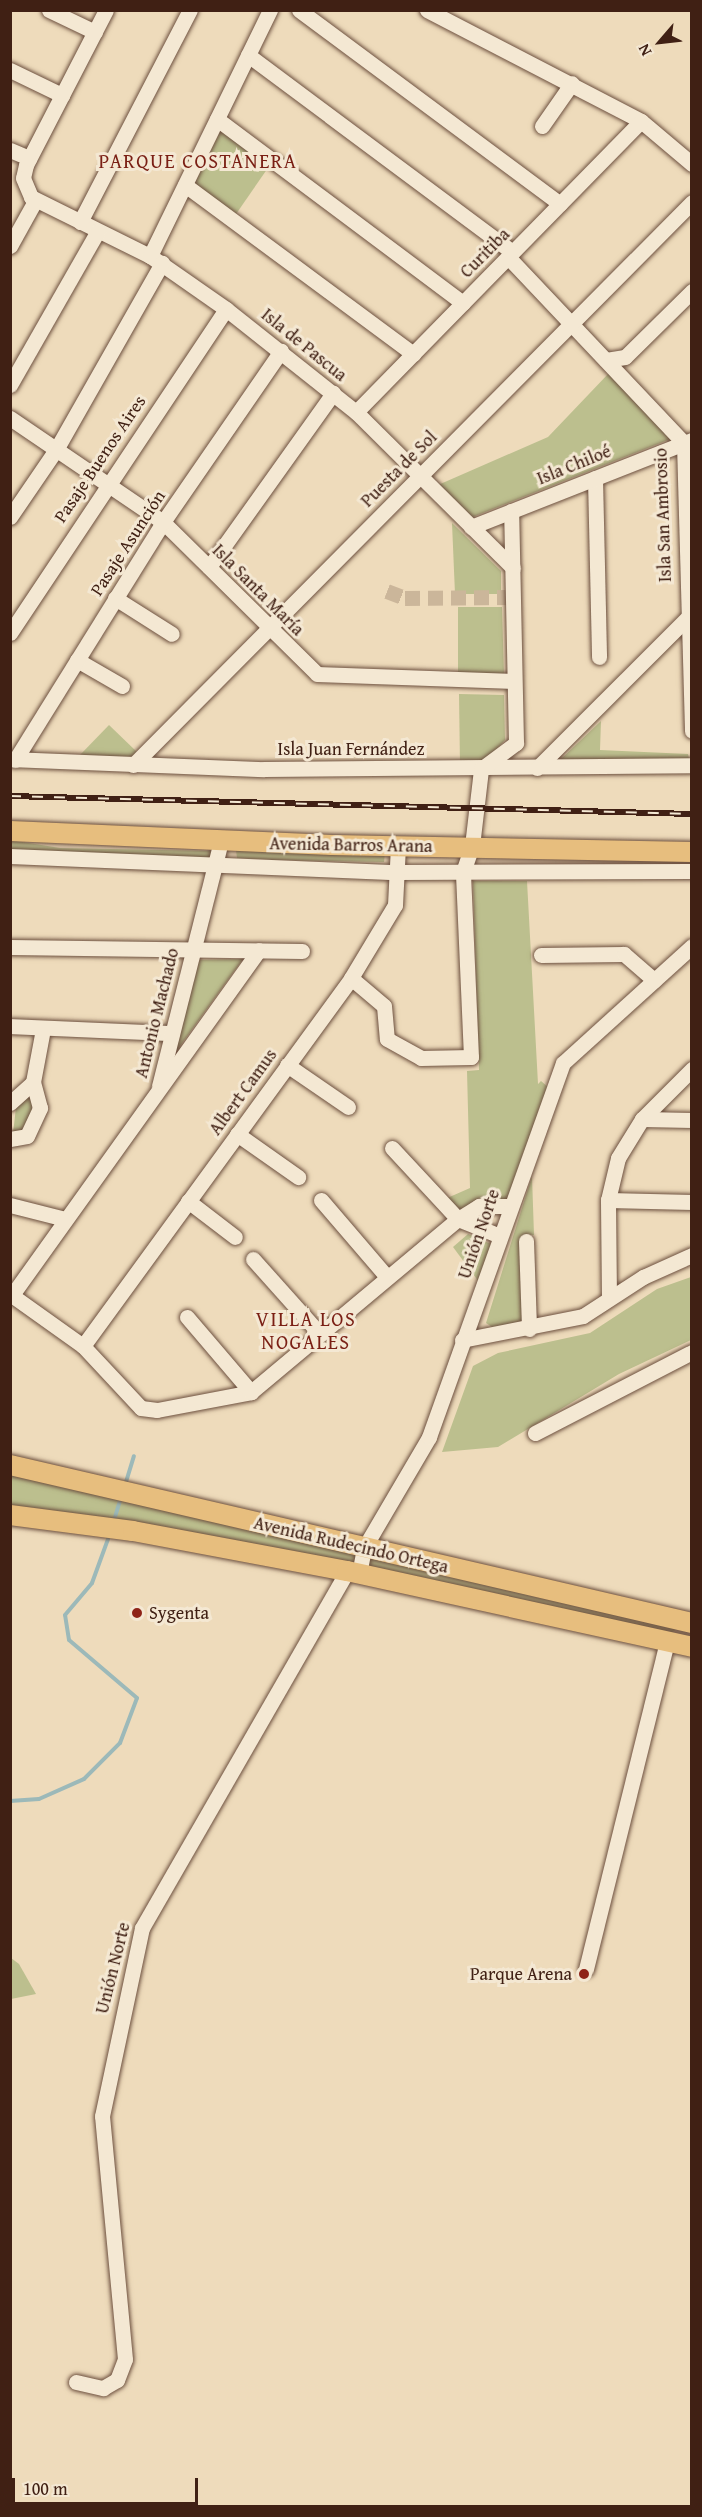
<!DOCTYPE html>
<html>
<head>
<meta charset="utf-8">
<style>
	body { margin:0 }
	#map { position:relative; width:702px; height:2517px; overflow:hidden; background:#eedbbb; font-family:"Gentium Book Plus",serif }
	div>[style] { position:absolute }
	.green>* { inset:0; background:#bcbf8e }
	.stream>* { height:4px; margin:-2px; padding:0 2px; transform-origin:2px; border-radius:2px; background:#9cb9b9 }
	.minor-tunnel>* { height:15px; margin-top:-7.5px; transform-origin:0; background:repeating-linear-gradient(90deg,#cbb69a 0 15px,transparent 0 23px) }
	.roads { filter:drop-shadow(0 0 2px #6c4f3e) drop-shadow(0 0 2px #6c4f3e) }
	.minor>* { height:15px; margin:-7.5px; padding:0 7.5px; transform-origin:7.5px; border-radius:7.5px; background:#f4e8d3 }
	.major>* { height:20px; margin:-10px; padding:0 10px; transform-origin:10px; border-radius:10px; background:#e7be7e }
	.rail>* { height:6px; margin-top:-3px; transform-origin:0; background:repeating-linear-gradient(90deg,#f4e8d3 0 11px,#402014 0 22px); box-sizing:border-box; border-block:2px solid #402014 }
	.dots>* { width:16px; height:16px; translate:-50% -50%; box-sizing:border-box; border:3px solid #f4e8d3; border-radius:50% }
	span { translate:-50% -50%; white-space:nowrap; text-align:center; line-height:1.15; -webkit-text-stroke:6px #f4e8d3; paint-order:stroke }
	.street-label { font-size:18px; color:#402014 }
	.poi-label { font-size:18px; color:#402014 }
	.left { translate:0 -50%; text-align:left }
	.right { translate:-100% -50%; text-align:right }
	.neighbourhood-label { font-size:20px; color:#7a1f14; letter-spacing:1.5px }
	.frame { position:absolute; inset:0; border:12px solid #402014; pointer-events:none }
	.north { position:absolute; left:630px; top:12px; width:60px; height:60px; -webkit-text-stroke:4px #f4e8d3; paint-order:stroke; rotate:242deg; font-size:16px; font-weight:700; line-height:24px; text-align:center; color:#402014 }
	.north::after { content:''; display:block; margin:auto; width:21px; height:27px; background:#402014; clip-path:polygon(50% 0,100% 100%,50% 72%,0 100%) }
	.scale { position:absolute; left:12px; top:2478px; width:186px; height:27px; box-sizing:border-box; border:3px solid #402014; border-top:0; padding-left:8px; font-size:18px; line-height:21px; white-space:nowrap; color:#402014; -webkit-text-stroke:4px #f4e8d3; paint-order:stroke }
</style>
</head>
<body>
<div id="map">
	<div class="green">
		<i style="clip-path:polygon(221px 130px,270px 165px,234px 217px,194px 185px)"></i>
		<i style="clip-path:polygon(609px 373px,673px 438px,470px 518px,438px 485px,548px 437px)"></i>
		<i style="clip-path:polygon(452px 523px,501px 571px,501px 594px,455px 594px)"></i>
		<i style="clip-path:polygon(458px 607px,502px 607px,504px 676px,458px 675px)"></i>
		<i style="clip-path:polygon(459px 694px,504px 695px,505px 740px,481px 766px,460px 765px)"></i>
		<i style="clip-path:polygon(601px 721px,600px 750px,688px 754px,689px 759px,559px 761px)"></i>
		<i style="clip-path:polygon(109px 725px,137px 752px,131px 758px,79px 756px)"></i>
		<i style="clip-path:polygon(10px 840px,60px 848px,212px 851px,211px 861px,11px 850px)"></i>
		<i style="clip-path:polygon(236px 850px,385px 853px,384px 862px,273px 860px,237px 858px)"></i>
		<i style="clip-path:polygon(473px 881px,527px 881px,538px 1084px,541px 1081px,548px 1087px,508px 1201px,455px 1212px,445px 1199px,470px 1188px,467px 1071px,479px 1070px)"></i>
		<i style="clip-path:polygon(243px 959px,175px 1053px,196px 960px)"></i>
		<i style="clip-path:polygon(31px 1088px,35px 1107px,25px 1129px,13px 1134px,17px 1098px)"></i>
		<i style="clip-path:polygon(532px 1176px,534px 1235px,524px 1236px,525px 1322px,492px 1327px,486px 1323px)"></i>
		<i style="clip-path:polygon(468px 1234px,491px 1244px,479px 1282px,453px 1247px)"></i>
		<i style="clip-path:polygon(691px 1277px,691px 1340px,619px 1374px,498px 1447px,442px 1452px,473px 1366px,498px 1353px,590px 1333px,657px 1289px)"></i>
		<i style="clip-path:polygon(11px 1475px,197px 1516px,681px 1626px,667px 1636px,11px 1511px)"></i>
		<i style="clip-path:polygon(11px 1958px,19px 1964px,36px 1994px,11px 1999px)"></i>
	</div>
	<div class="stream">
		<i style="left:126px;top:1482px;width:27px;rotate:-73deg"></i>
		<i style="left:115px;top:1517px;width:17px;rotate:-73deg"></i>
		<i style="left:10px;top:1801px;width:29px;rotate:-4deg"></i>
		<i style="left:39px;top:1799px;width:49px;rotate:-24deg"></i>
		<i style="left:84px;top:1779px;width:51px;rotate:-45deg"></i>
		<i style="left:120px;top:1743px;width:48px;rotate:-69.3deg"></i>
		<i style="left:137px;top:1698px;width:89px;rotate:-139.5deg"></i>
		<i style="left:69px;top:1640px;width:25px;rotate:-99deg"></i>
		<i style="left:65px;top:1615px;width:42px;rotate:-49.8deg"></i>
		<i style="left:92px;top:1583px;width:47px;rotate:-70deg"></i>
	</div>
	<div class="minor-tunnel">
		<i style="left:387px;top:591px;width:19px;rotate:21deg"></i>
		<i style="left:405px;top:598px;width:109px;rotate:-0.5deg"></i>
	</div>
	<div class="roads">
		<div class="minor">
			<i style="left:49px;top:10px;width:51px;rotate:25.6deg"></i>
			<i style="left:106px;top:10px;width:174px;rotate:117.3deg"></i>
			<i style="left:26px;top:165px;width:13px;rotate:103deg"></i>
			<i style="left:23px;top:178px;width:21px;rotate:67deg"></i>
			<i style="left:31px;top:197px;width:133px;rotate:26.4deg"></i>
			<i style="left:150px;top:256px;width:93px;rotate:34.9deg"></i>
			<i style="left:226px;top:309px;width:166px;rotate:38.4deg"></i>
			<i style="left:356px;top:412px;width:221px;rotate:44.8deg"></i>
			<i style="left:299px;top:10px;width:325px;rotate:36.6deg"></i>
			<i style="left:427px;top:10px;width:241px;rotate:27.4deg"></i>
			<i style="left:641px;top:121px;width:67px;rotate:40.1deg"></i>
			<i style="left:248px;top:55px;width:329px;rotate:36.7deg"></i>
			<i style="left:10px;top:70px;width:58px;rotate:25.7deg"></i>
			<i style="left:217px;top:119px;width:307px;rotate:36.8deg"></i>
			<i style="left:542px;top:126px;width:52px;rotate:-55.1deg"></i>
			<i style="left:10px;top:150px;width:21px;rotate:23deg"></i>
			<i style="left:185px;top:185px;width:284px;rotate:36.5deg"></i>
			<i style="left:80px;top:222px;width:239px;rotate:-62.6deg"></i>
			<i style="left:10px;top:246px;width:51px;rotate:-60.9deg"></i>
			<i style="left:150px;top:256px;width:274px;rotate:-64deg"></i>
			<i style="left:508px;top:257px;width:256px;rotate:46.6deg"></i>
			<i style="left:684px;top:443px;width:288px;rotate:88.4deg"></i>
			<i style="left:606px;top:360px;width:19px;rotate:-9deg"></i>
			<i style="left:625px;top:357px;width:94px;rotate:-44.6deg"></i>
			<i style="left:10px;top:385px;width:177px;rotate:-60.3deg"></i>
			<i style="left:356px;top:412px;width:407px;rotate:-45.6deg"></i>
			<i style="left:10px;top:418px;width:185px;rotate:34.2deg"></i>
			<i style="left:163px;top:522px;width:216px;rotate:44.6deg"></i>
			<i style="left:317px;top:674px;width:197px;rotate:2deg"></i>
			<i style="left:595px;top:478px;width:179px;rotate:88.7deg"></i>
			<i style="left:10px;top:517px;width:83px;rotate:-55.7deg"></i>
			<i style="left:57px;top:448px;width:213px;rotate:-60.4deg"></i>
			<i style="left:471px;top:527px;width:238px;rotate:-21.5deg"></i>
			<i style="left:209px;top:567px;width:214px;rotate:-54.5deg"></i>
			<i style="left:115px;top:598px;width:67px;rotate:32.3deg"></i>
			<i style="left:10px;top:633px;width:389px;rotate:-56.3deg"></i>
			<i style="left:77px;top:660px;width:52px;rotate:30deg"></i>
			<i style="left:10px;top:759px;width:254px;rotate:2.3deg"></i>
			<i style="left:264px;top:769px;width:428px;rotate:-0.5deg"></i>
			<i style="left:15px;top:760px;width:280px;rotate:-58.1deg"></i>
			<i style="left:163px;top:522px;width:208px;rotate:-55.4deg"></i>
			<i style="left:133px;top:765px;width:793px;rotate:-45.2deg"></i>
			<i style="left:537px;top:768px;width:215px;rotate:-45deg"></i>
			<i style="left:10px;top:856px;width:386px;rotate:2.4deg"></i>
			<i style="left:396px;top:872px;width:296px;rotate:-0.2deg"></i>
			<i style="left:10px;top:947px;width:292px;rotate:0.8deg"></i>
			<i style="left:541px;top:955px;width:83px;rotate:-0.7deg"></i>
			<i style="left:624px;top:954px;width:40px;rotate:41deg"></i>
			<i style="left:351px;top:978px;width:43px;rotate:40.3deg"></i>
			<i style="left:384px;top:1006px;width:33px;rotate:85deg"></i>
			<i style="left:387px;top:1039px;width:39px;rotate:29deg"></i>
			<i style="left:421px;top:1058px;width:50px;rotate:-1.1deg"></i>
			<i style="left:471px;top:1057px;width:185px;rotate:-92.5deg"></i>
			<i style="left:463px;top:872px;width:28px;rotate:-71deg"></i>
			<i style="left:472px;top:846px;width:78px;rotate:-83.3deg"></i>
			<i style="left:481px;top:769px;width:44px;rotate:-36.6deg"></i>
			<i style="left:516px;top:743px;width:232px;rotate:-91.2deg"></i>
			<i style="left:10px;top:1026px;width:162px;rotate:2.5deg"></i>
			<i style="left:287px;top:1065px;width:74px;rotate:34.5deg"></i>
			<i style="left:159px;top:1086px;width:253px;rotate:-75.8deg"></i>
			<i style="left:10px;top:1103px;width:31px;rotate:-42deg"></i>
			<i style="left:33px;top:1082px;width:54px;rotate:-79.3deg"></i>
			<i style="left:642px;top:1119px;width:50px;rotate:1.1deg"></i>
			<i style="left:237px;top:1134px;width:75px;rotate:35.2deg"></i>
			<i style="left:10px;top:1139px;width:17px;rotate:-10deg"></i>
			<i style="left:27px;top:1136px;width:31px;rotate:-65deg"></i>
			<i style="left:40px;top:1108px;width:27px;rotate:-105deg"></i>
			<i style="left:392px;top:1148px;width:97px;rotate:47.1deg"></i>
			<i style="left:321px;top:1200px;width:101px;rotate:49.4deg"></i>
			<i style="left:608px;top:1200px;width:84px;rotate:1.4deg"></i>
			<i style="left:188px;top:1201px;width:59px;rotate:37.5deg"></i>
			<i style="left:10px;top:1205px;width:57px;rotate:14.3deg"></i>
			<i style="left:458px;top:1219px;width:45px;rotate:22deg"></i>
			<i style="left:526px;top:1241px;width:88px;rotate:88deg"></i>
			<i style="left:253px;top:1259px;width:101px;rotate:48.2deg"></i>
			<i style="left:10px;top:1294px;width:90px;rotate:35.5deg"></i>
			<i style="left:83px;top:1346px;width:85px;rotate:46.9deg"></i>
			<i style="left:141px;top:1408px;width:16px;rotate:7deg"></i>
			<i style="left:157px;top:1410px;width:96px;rotate:-10.8deg"></i>
			<i style="left:251px;top:1392px;width:270px;rotate:-39.9deg"></i>
			<i style="left:458px;top:1219px;width:25px;rotate:-32deg"></i>
			<i style="left:479px;top:1206px;width:30px"></i>
			<i style="left:12px;top:1295px;width:424px;rotate:-54.4deg"></i>
			<i style="left:609px;top:1298px;width:98px;rotate:-90.6deg"></i>
			<i style="left:608px;top:1200px;width:43px;rotate:-76.6deg"></i>
			<i style="left:618px;top:1158px;width:46px;rotate:-58.4deg"></i>
			<i style="left:642px;top:1119px;width:71px;rotate:-45deg"></i>
			<i style="left:187px;top:1317px;width:99px;rotate:49.5deg"></i>
			<i style="left:462px;top:1340px;width:123px;rotate:-11.2deg"></i>
			<i style="left:583px;top:1316px;width:72px;rotate:-33deg"></i>
			<i style="left:643px;top:1277px;width:54px;rotate:-24.2deg"></i>
			<i style="left:83px;top:1346px;width:455px;rotate:-53.9deg"></i>
			<i style="left:351px;top:978px;width:85px;rotate:-58.9deg"></i>
			<i style="left:395px;top:905px;width:59px;rotate:-87.1deg"></i>
			<i style="left:535px;top:1433px;width:177px;rotate:-27.3deg"></i>
			<i style="left:359px;top:1574px;width:26px;rotate:-79deg"></i>
			<i style="left:364px;top:1548px;width:129px;rotate:-59.6deg"></i>
			<i style="left:429px;top:1437px;width:397px;rotate:-70.3deg"></i>
			<i style="left:563px;top:1063px;width:174px;rotate:-42.2deg"></i>
			<i style="left:586px;top:1969px;width:338px;rotate:-76.1deg"></i>
			<i style="left:76px;top:2382px;width:28px;rotate:13deg"></i>
			<i style="left:103px;top:2388px;width:16px;rotate:-30deg"></i>
			<i style="left:117px;top:2380px;width:22px;rotate:-69deg"></i>
			<i style="left:125px;top:2359px;width:244px;rotate:-95.4deg"></i>
			<i style="left:102px;top:2116px;width:192px;rotate:-78deg"></i>
			<i style="left:142px;top:1928px;width:412px;rotate:-60.1deg"></i>
		</div>
		<div class="major">
			<i style="left:10px;top:831px;width:322px;rotate:2.5deg"></i>
			<i style="left:332px;top:845px;width:360px;rotate:1.1deg"></i>
			<i style="left:10px;top:1465px;width:700px;rotate:13.04deg"></i>
			<i style="left:10px;top:1515px;width:124px;rotate:7.4deg"></i>
			<i style="left:133px;top:1531px;width:218px;rotate:10.6deg"></i>
			<i style="left:347px;top:1571px;width:353px;rotate:12.4deg"></i>
		</div>
	</div>
	<div class="rail">
		<i style="left:10px;top:796px;width:682px;rotate:1.51deg"></i>
	</div>
	<div class="dots">
		<i style="left:137px;top:1613px;background:#8f2418"></i>
		<i style="left:584px;top:1974px;background:#8f2418"></i>
	</div>
	<div class="street-label">
		<span style="left:485px;top:253px;rotate:-45deg">Curitiba</span>
		<span style="left:304px;top:345px;rotate:39deg">Isla de Pascua</span>
		<span style="left:100px;top:459px;rotate:-56deg">Pasaje Buenos Aires</span>
		<span style="left:574px;top:465px;rotate:-22deg">Isla Chiloé</span>
		<span style="left:399px;top:469px;rotate:-45deg">Puesta de Sol</span>
		<span style="left:663px;top:515px;rotate:-92deg">Isla San Ambrosio</span>
		<span style="left:128px;top:543px;rotate:-57deg">Pasaje Asunción</span>
		<span style="left:258px;top:590px;rotate:45deg">Isla Santa María</span>
		<span style="left:351px;top:749px">Isla Juan Fernández</span>
		<span style="left:351px;top:845px;rotate:1deg">Avenida Barros Arana</span>
		<span style="left:157px;top:1013px;rotate:-76deg">Antonio Machado</span>
		<span style="left:243px;top:1092px;rotate:-54deg">Albert Camus</span>
		<span style="left:479px;top:1234px;rotate:-71deg">Unión Norte</span>
		<span style="left:351px;top:1545px;rotate:13deg">Avenida Rudecindo Ortega</span>
		<span style="left:113px;top:1968px;rotate:-76deg">Unión Norte</span>
	</div>
	<div class="poi-label">
		<span class="left" style="left:149px;top:1613px">Sygenta</span>
		<span class="right" style="left:572px;top:1974px">Parque Arena</span>
	</div>
	<div class="neighbourhood-label">
		<span style="left:198px;top:160px">PARQUE COSTANERA</span>
		<span style="left:306px;top:1330px">VILLA LOS<br>NOGALES</span>
	</div>
	<div class="frame"></div>
	<div class="north">N</div>
	<div class="scale">100 m</div>
</div>
</body>
</html>
